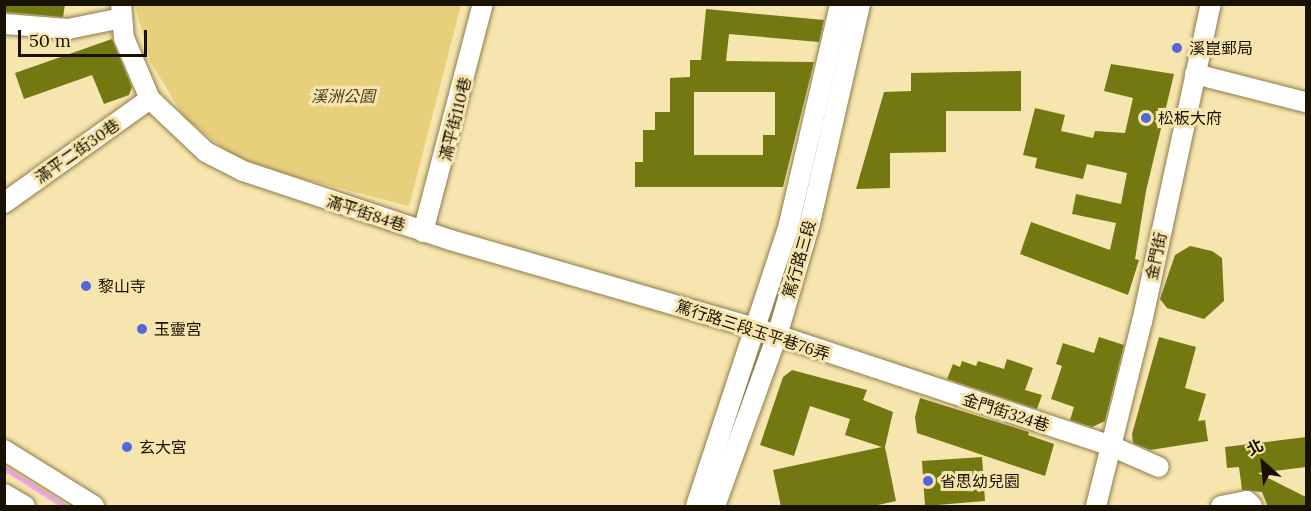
<!DOCTYPE html>
<html>
<head>
<meta charset="utf-8">
<style>
	body { margin:0 }
	#map { position:relative; width:1311px; height:511px; overflow:hidden; background:#f7e5af; font-family:Lora,"Noto Sans TC",serif }
	div>[style] { position:absolute }
	.green>* { inset:0; background:#e8cf7c }
	.stream>* { height:5px; margin:-2.5px; padding:0 2.5px; transform-origin:2.5px; border-radius:2.5px; background:#efa6e3 }
	.building>* { inset:0; background:#737810 }
	.roads { filter:drop-shadow(0 0 2px #8c7c49) drop-shadow(0 0 2px #8c7c49) }
	.minor>* { height:20px; margin:-10px; padding:0 10px; transform-origin:10px; border-radius:10px; background:#fff }
	.dots>* { width:16px; height:16px; translate:-50% -50%; box-sizing:border-box; border:3px solid #f7e5af; border-radius:50% }
	span { translate:-50% -50%; white-space:nowrap; text-align:center; line-height:1.15; -webkit-text-stroke:6px #f7e5af; paint-order:stroke }
	.poi-label { font-size:16px; color:#191201 }
	.left { translate:0 -50%; text-align:left }
	.park-label { font-size:16px; color:#4b3f18; font-style:italic }
	.street-label { font-size:16px; color:#191201 }
	.frame { position:absolute; inset:0; border:6px solid #191201; pointer-events:none }
	.north { position:absolute; left:1233px; top:433px; width:60px; height:60px; -webkit-text-stroke:4px #f7e5af; paint-order:stroke; rotate:333deg; font-size:16px; font-weight:700; line-height:24px; text-align:center; color:#191201 }
	.north::after { content:''; display:block; margin:auto; width:21px; height:27px; background:#191201; clip-path:polygon(50% 0,100% 100%,50% 72%,0 100%) }
	.scale { position:absolute; left:18px; top:30px; width:129px; height:27px; box-sizing:border-box; border:3px solid #191201; border-top:0; padding-left:8px; font-size:18px; line-height:21px; white-space:nowrap; color:#191201; -webkit-text-stroke:4px #f7e5af; paint-order:stroke }
</style>
</head>
<body>
<div id="map">
	<div class="green">
		<i style="clip-path:polygon(135px 5px,461px 5px,409px 206px,241px 163px,184px 117px,150px 61px)"></i>
	</div>
	<div class="stream">
		<i style="left:4px;top:468px;width:71px;rotate:32.3deg"></i>
	</div>
	<div class="building">
		<i style="clip-path:polygon(4px 4px,65px 4px,63px 17px,4px 12px)"></i>
		<i style="clip-path:polygon(evenodd,706px 9px,824px 20px,819px 42px,729px 34px,726px 61px,814px 62px,783px 187px,635px 187px,635px 162px,643px 162px,643px 130px,655px 130px,655px 112px,670px 112px,670px 78px,690px 77px,690px 60px,701px 60px,706px 9px,694px 92px,775px 92px,775px 135px,763px 135px,763px 155px,694px 155px,694px 92px)"></i>
		<i style="clip-path:polygon(112px 39px,132px 87px,129px 95px,104px 104px,92px 75px,24px 99px,15px 73px)"></i>
		<i style="clip-path:polygon(1111px 64px,1174px 74px,1146px 191px,1135px 259px,1139px 260px,1128px 295px,1020px 254px,1031px 222px,1110px 250px,1116px 223px,1072px 214px,1076px 194px,1121px 204px,1127px 173px,1087px 164px,1083px 179px,1035px 168px,1037px 158px,1023px 155px,1035px 108px,1065px 115px,1061px 131px,1093px 138px,1095px 131px,1125px 133px,1133px 98px,1104px 91px)"></i>
		<i style="clip-path:polygon(1021px 71px,1021px 111px,946px 111px,946px 152px,890px 153px,890px 188px,856px 189px,884px 92px,911px 91px,911px 73px)"></i>
		<i style="clip-path:polygon(1190px 246px,1212px 251px,1222px 258px,1224px 301px,1204px 319px,1167px 308px,1160px 299px,1175px 255px)"></i>
		<i style="clip-path:polygon(1099px 337px,1124px 345px,1105px 421px,1092px 427px,1070px 420px,1074px 407px,1051px 399px,1062px 366px,1056px 364px,1063px 343px,1094px 353px)"></i>
		<i style="clip-path:polygon(1159px 337px,1196px 347px,1185px 388px,1206px 394px,1198px 421px,1205px 420px,1208px 441px,1150px 450px,1133px 443px,1132px 434px)"></i>
		<i style="clip-path:polygon(1007px 359px,1033px 368px,1025px 390px,1042px 395px,1037px 409px,947px 379px,953px 364px,960px 367px,962px 361px,976px 366px,978px 361px,1004px 369px)"></i>
		<i style="clip-path:polygon(792px 370px,867px 390px,863px 400px,893px 412px,885px 447px,896px 501px,869px 507px,781px 507px,773px 470px,882px 447px,845px 435px,850px 419px,810px 406px,794px 456px,760px 445px,783px 377px)"></i>
		<i style="clip-path:polygon(920px 398px,1029px 432px,1028px 435px,1054px 444px,1045px 476px,917px 433px,915px 417px)"></i>
		<i style="clip-path:polygon(1306px 437px,1306px 467px,1258px 473px,1306px 497px,1306px 507px,1268px 507px,1262px 492px,1242px 490px,1239px 467px,1227px 468px,1225px 447px)"></i>
		<i style="clip-path:polygon(982px 457px,985px 501px,925px 506px,922px 461px)"></i>
	</div>
	<div class="roads">
		<div class="minor">
			<i style="left:121px;top:4px;width:34px;rotate:85deg"></i>
			<i style="left:124px;top:38px;width:66px;rotate:66.9deg"></i>
			<i style="left:150px;top:99px;width:77px;rotate:43.4deg"></i>
			<i style="left:206px;top:152px;width:42px;rotate:27.2deg"></i>
			<i style="left:243px;top:171px;width:218px;rotate:18.4deg"></i>
			<i style="left:450px;top:240px;width:321px;rotate:16.1deg"></i>
			<i style="left:758px;top:329px;width:372px;rotate:18.3deg"></i>
			<i style="left:1111px;top:446px;width:52px;rotate:23.6deg"></i>
			<i style="left:4px;top:24px;width:64px;rotate:4.5deg"></i>
			<i style="left:68px;top:29px;width:55px;rotate:-11.5deg"></i>
			<i style="left:1195px;top:74px;width:114px;rotate:14.3deg"></i>
			<i style="left:4px;top:203px;width:179px;rotate:-35.5deg"></i>
			<i style="left:423px;top:232px;width:236px;rotate:-75.3deg"></i>
			<i style="left:4px;top:450px;width:106px;rotate:31.9deg"></i>
			<i style="left:4px;top:494px;width:24px;rotate:30deg"></i>
			<i style="left:696px;top:506px;width:297px;rotate:-71.7deg"></i>
			<i style="left:789px;top:224px;width:226px;rotate:-76.9deg"></i>
			<i style="left:715px;top:506px;width:181px;rotate:-70deg"></i>
			<i style="left:777px;top:336px;width:118px;rotate:-73.7deg"></i>
			<i style="left:810px;top:223px;width:225px;rotate:-77.1deg"></i>
			<i style="left:1096px;top:506px;width:190px;rotate:-76deg"></i>
			<i style="left:1142px;top:322px;width:325px;rotate:-77.8deg"></i>
			<i style="left:1221px;top:506px;width:26px;rotate:-11deg"></i>
			<i style="left:1247px;top:501px;width:7px;rotate:45deg"></i>
		</div>
	</div>
	<div class="dots">
		<i style="left:1177px;top:48px;background:#5466dc"></i>
		<i style="left:1146px;top:118px;background:#5466dc"></i>
		<i style="left:86px;top:286px;background:#5466dc"></i>
		<i style="left:142px;top:329px;background:#5466dc"></i>
		<i style="left:127px;top:447px;background:#5466dc"></i>
		<i style="left:928px;top:481px;background:#5466dc"></i>
	</div>
	<div class="poi-label">
		<span class="left" style="left:1189px;top:48px">溪崑郵局</span>
		<span class="left" style="left:1158px;top:118px">松板大府</span>
		<span class="left" style="left:98px;top:286px">黎山寺</span>
		<span class="left" style="left:154px;top:329px">玉靈宮</span>
		<span class="left" style="left:139px;top:447px">玄大宮</span>
		<span class="left" style="left:940px;top:481px">省思幼兒園</span>
	</div>
	<div class="park-label">
		<span style="left:343px;top:96px">溪洲公園</span>
	</div>
	<div class="street-label">
		<span style="left:455px;top:119px;rotate:-76deg">滿平街110巷</span>
		<span style="left:77px;top:151px;rotate:-35deg">滿平二街30巷</span>
		<span style="left:366px;top:213px;rotate:18deg">滿平街84巷</span>
		<span style="left:1156px;top:256px;rotate:-78deg">金門街</span>
		<span style="left:799px;top:259px;rotate:-74deg">篤行路三段</span>
		<span style="left:753px;top:330px;rotate:18deg">篤行路三段玉平巷76弄</span>
		<span style="left:1006px;top:412px;rotate:18deg">金門街324巷</span>
	</div>
	<div class="frame"></div>
	<div class="north">北</div>
	<div class="scale">50 m</div>
</div>
</body>
</html>
